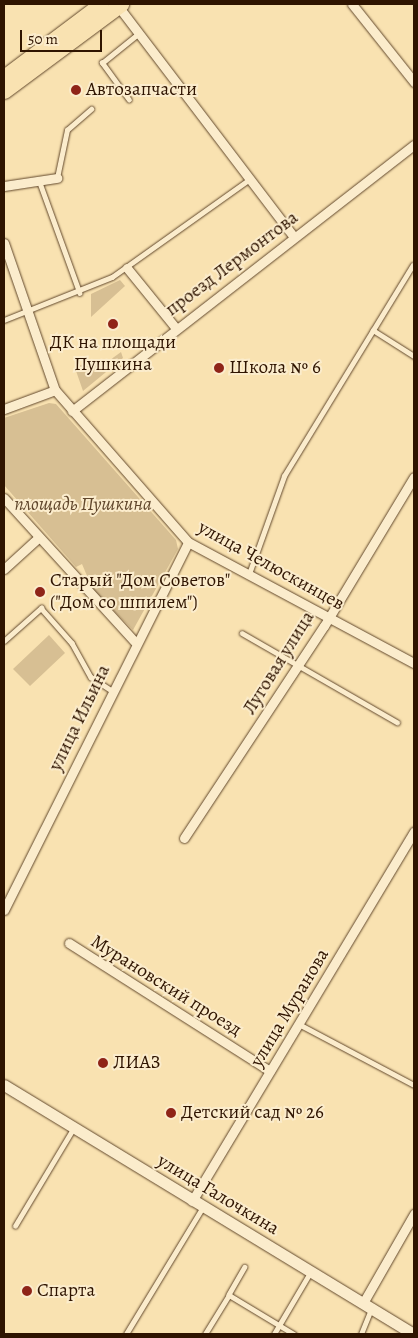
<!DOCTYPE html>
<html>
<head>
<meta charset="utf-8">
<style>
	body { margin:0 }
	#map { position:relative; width:418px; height:1338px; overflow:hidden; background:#f9e2b1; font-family:Alegreya,serif }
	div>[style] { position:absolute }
	.green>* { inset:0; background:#d7bf93 }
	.roads { filter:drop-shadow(0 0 1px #62482c) drop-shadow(0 0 1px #62482c) }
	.service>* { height:4.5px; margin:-2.25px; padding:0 2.25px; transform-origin:2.25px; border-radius:2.25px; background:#fbeccc }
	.minor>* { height:9px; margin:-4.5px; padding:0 4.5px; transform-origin:4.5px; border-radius:4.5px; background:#fbeccc }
	.tertiary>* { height:11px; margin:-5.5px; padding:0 5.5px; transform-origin:5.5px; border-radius:5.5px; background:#fbeccc }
	.trunk>* { height:15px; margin:-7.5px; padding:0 7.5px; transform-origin:7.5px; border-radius:7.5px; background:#f9e2b1 }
	.dots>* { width:14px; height:14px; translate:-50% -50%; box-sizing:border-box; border:2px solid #fbeccc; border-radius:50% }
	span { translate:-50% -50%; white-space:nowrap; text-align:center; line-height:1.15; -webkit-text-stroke:4px #fbeccc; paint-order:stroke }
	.poi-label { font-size:19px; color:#2f1400 }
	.left { translate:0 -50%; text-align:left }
	.street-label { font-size:19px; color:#2f1400 }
	.park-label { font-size:19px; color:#61472c; font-style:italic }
	.frame { position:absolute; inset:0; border:5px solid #2f1400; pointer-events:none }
	.scale { position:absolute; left:20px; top:30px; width:82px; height:22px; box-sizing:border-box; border:2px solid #2f1400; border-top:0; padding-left:6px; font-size:15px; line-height:18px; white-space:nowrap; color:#2f1400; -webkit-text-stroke:4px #fbeccc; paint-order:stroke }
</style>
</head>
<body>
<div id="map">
	<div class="green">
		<i style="clip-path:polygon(120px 280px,125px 286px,91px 317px,91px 294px)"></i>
		<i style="clip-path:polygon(121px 352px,123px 358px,83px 391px,75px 368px,87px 362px,103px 365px)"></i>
		<i style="clip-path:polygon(49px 403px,56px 404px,176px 540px,178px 549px,133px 630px,93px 590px,82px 564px,76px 567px,4px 485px,4px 418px)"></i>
		<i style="clip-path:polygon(49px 635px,65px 653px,30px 686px,13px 669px)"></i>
	</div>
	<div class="roads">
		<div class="service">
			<i style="left:129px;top:100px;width:46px;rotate:-126.1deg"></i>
			<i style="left:102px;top:63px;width:46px;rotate:-38.9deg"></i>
			<i style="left:57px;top:178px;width:49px;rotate:-78.2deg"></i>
			<i style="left:67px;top:130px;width:32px;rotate:-41deg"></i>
			<i style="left:39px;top:180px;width:120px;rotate:70.1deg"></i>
			<i style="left:4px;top:320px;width:116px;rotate:-21.7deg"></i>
			<i style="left:112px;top:277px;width:169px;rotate:-35.4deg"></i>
			<i style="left:373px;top:330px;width:49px;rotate:32.4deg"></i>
			<i style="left:249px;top:574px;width:104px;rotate:-70.3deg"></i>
			<i style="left:284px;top:476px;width:247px;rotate:-58.6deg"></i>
			<i style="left:242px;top:633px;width:179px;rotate:29.9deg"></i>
			<i style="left:4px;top:641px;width:50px;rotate:-41.7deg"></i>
			<i style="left:41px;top:608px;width:47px;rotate:48.5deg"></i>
			<i style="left:72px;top:643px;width:39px;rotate:61deg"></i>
			<i style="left:91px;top:677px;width:24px;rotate:33deg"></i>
			<i style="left:299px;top:1024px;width:130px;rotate:27.9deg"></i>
			<i style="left:15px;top:1226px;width:113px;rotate:-59.1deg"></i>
			<i style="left:245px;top:1267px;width:32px;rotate:120deg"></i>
			<i style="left:229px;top:1295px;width:76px;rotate:31deg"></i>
			<i style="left:126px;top:1334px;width:149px;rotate:-58.8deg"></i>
			<i style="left:205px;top:1334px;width:46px;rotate:-58.4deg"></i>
			<i style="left:274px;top:1334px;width:71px;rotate:-59.5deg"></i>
			<i style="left:361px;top:1334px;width:27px;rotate:-68deg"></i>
		</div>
		<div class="minor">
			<i style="left:352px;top:4px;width:100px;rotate:51.5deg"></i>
			<i style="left:118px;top:6px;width:290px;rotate:52.7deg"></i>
			<i style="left:4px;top:186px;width:54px;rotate:-8.6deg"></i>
			<i style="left:4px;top:243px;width:156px;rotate:70.9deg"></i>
			<i style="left:55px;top:390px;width:202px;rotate:48.8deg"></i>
			<i style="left:188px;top:542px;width:256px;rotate:28.2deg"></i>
			<i style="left:127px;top:268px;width:76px;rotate:50.9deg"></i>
			<i style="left:4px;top:409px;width:54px;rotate:-20.4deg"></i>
			<i style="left:72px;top:411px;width:433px;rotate:-37.9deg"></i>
			<i style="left:4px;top:498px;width:195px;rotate:47.7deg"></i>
			<i style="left:4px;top:569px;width:47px;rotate:-42.4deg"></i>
			<i style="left:184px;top:838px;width:254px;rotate:-56.6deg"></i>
			<i style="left:324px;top:626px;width:174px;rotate:-58.9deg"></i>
			<i style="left:4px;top:910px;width:411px;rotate:-63.4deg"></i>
			<i style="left:69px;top:943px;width:238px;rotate:32.5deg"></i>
			<i style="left:192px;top:1201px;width:431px;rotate:-59deg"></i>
			<i style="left:363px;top:1303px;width:103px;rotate:-60.2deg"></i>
		</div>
		<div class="tertiary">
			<i style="left:4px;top:1085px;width:480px;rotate:31.3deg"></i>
		</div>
		<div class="trunk">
			<i style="left:4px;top:77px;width:121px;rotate:-37deg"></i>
			<i style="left:4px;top:91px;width:146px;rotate:-36.6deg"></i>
		</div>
	</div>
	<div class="dots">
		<i style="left:76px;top:90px;background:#8f2418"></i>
		<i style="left:113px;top:324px;background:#8f2418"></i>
		<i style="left:219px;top:368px;background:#8f2418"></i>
		<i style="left:40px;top:592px;background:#8f2418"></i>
		<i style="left:103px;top:1063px;background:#8f2418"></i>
		<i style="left:171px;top:1113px;background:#8f2418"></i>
		<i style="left:27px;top:1291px;background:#8f2418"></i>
	</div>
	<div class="poi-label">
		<span class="left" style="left:86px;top:90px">Автозапчасти</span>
		<span style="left:113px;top:354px">ДК на площади<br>Пушкина</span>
		<span class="left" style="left:229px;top:368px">Школа № 6</span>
		<span class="left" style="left:50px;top:592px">Старый "Дом Советов"<br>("Дом со шпилем")</span>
		<span class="left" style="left:113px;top:1063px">ЛИАЗ</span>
		<span class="left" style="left:181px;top:1113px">Детский сад № 26</span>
		<span class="left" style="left:37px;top:1291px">Спарта</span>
	</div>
	<div class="street-label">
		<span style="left:232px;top:264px;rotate:-37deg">проезд Лермонтова</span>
		<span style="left:271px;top:566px;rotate:29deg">улица Челюскинцев</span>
		<span style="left:279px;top:663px;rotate:-58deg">Луговая улица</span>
		<span style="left:80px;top:718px;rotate:-64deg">улица Ильина</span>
		<span style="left:166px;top:986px;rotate:32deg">Мурановский проезд</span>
		<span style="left:290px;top:1008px;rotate:-59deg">улица Муранова</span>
		<span style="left:218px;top:1195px;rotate:31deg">улица Галочкина</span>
	</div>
	<div class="park-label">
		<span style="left:83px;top:505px">площадь Пушкина</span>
	</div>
	<div class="frame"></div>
	<div class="scale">50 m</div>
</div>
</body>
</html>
